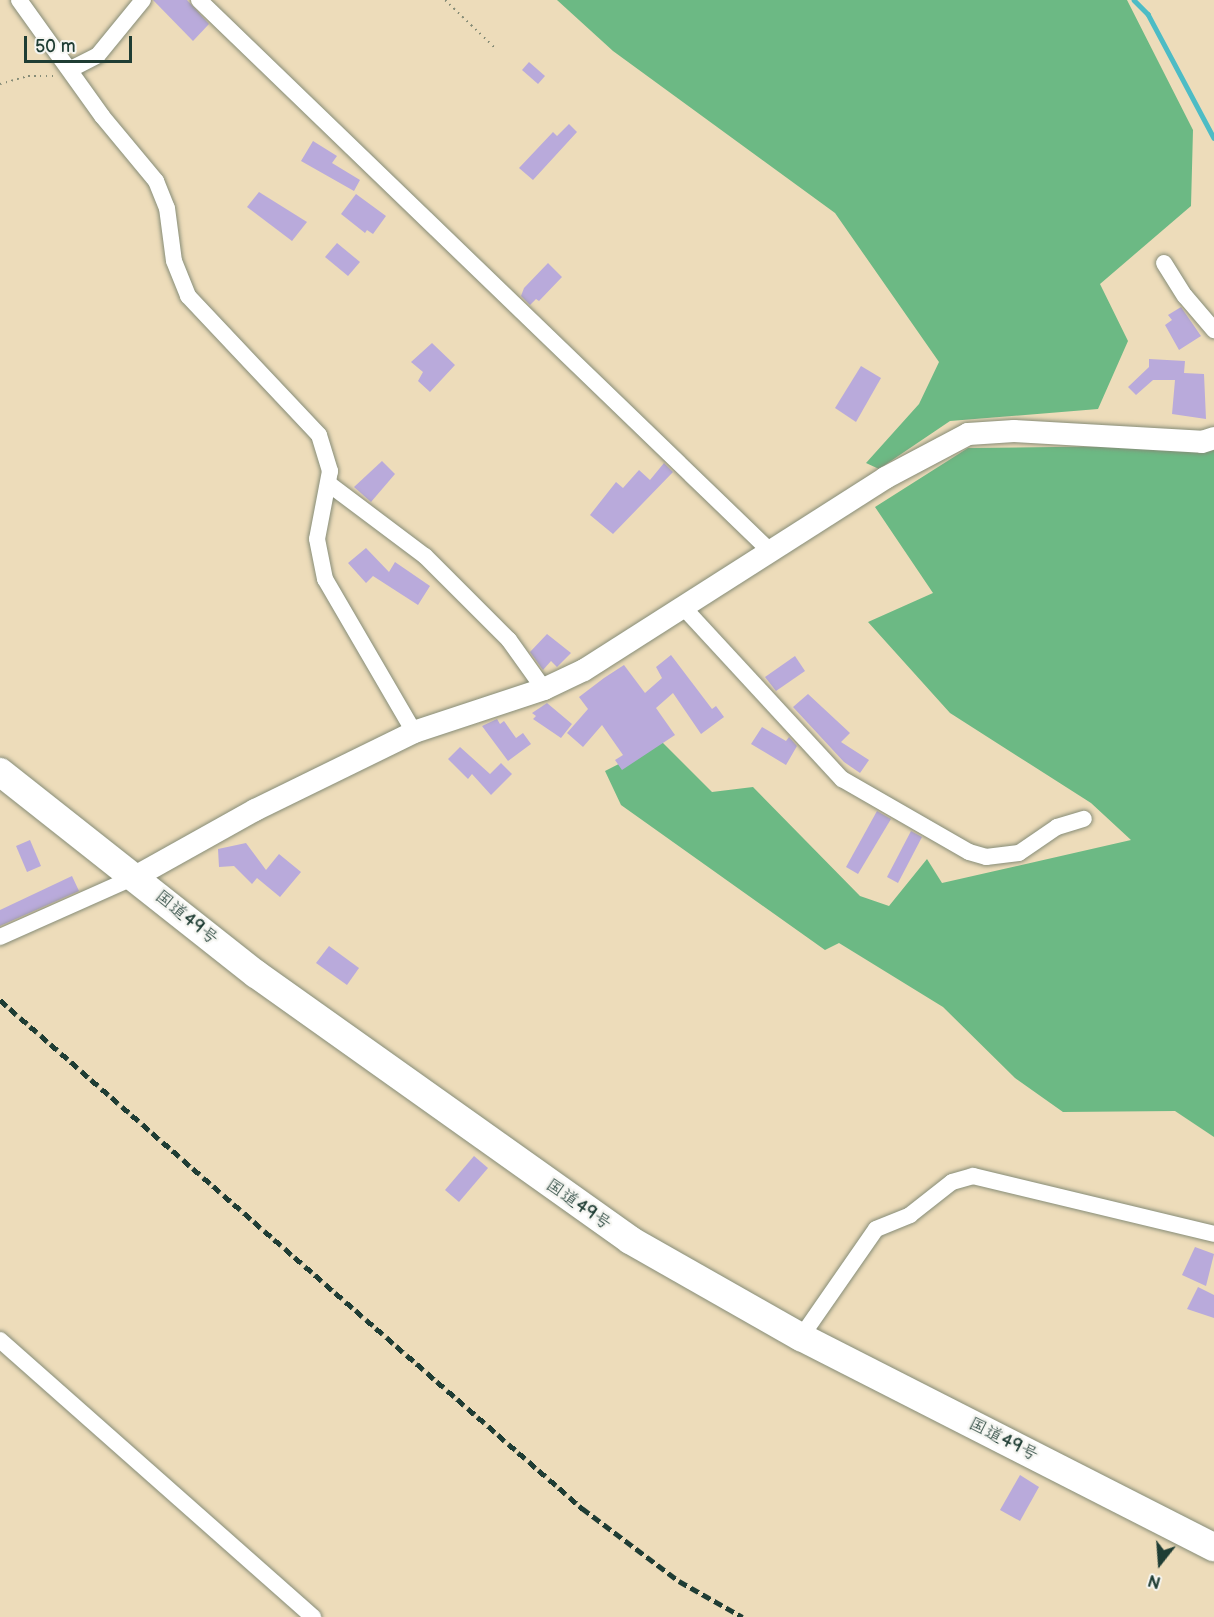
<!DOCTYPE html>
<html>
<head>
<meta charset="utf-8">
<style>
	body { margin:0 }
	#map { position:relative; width:1214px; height:1617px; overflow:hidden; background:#eddcba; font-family:"Balsamiq Sans","Klee One",sans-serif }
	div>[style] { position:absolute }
	.forest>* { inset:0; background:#6cb984 }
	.stream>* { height:4.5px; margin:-2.25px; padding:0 2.25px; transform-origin:2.25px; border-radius:2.25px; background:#4dbcc5 }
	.building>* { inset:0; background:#b9aadb }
	.path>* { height:2px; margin-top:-1px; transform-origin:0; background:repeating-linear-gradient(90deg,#868c77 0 1.5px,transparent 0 6px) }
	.roads { filter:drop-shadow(0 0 2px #868c77) drop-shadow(0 0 2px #868c77) }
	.street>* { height:16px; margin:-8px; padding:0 8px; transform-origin:8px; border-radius:8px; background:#fff }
	.secondary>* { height:22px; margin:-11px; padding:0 11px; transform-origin:11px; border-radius:11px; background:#fff }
	.highway>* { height:28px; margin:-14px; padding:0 14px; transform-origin:14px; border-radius:14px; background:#fff }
	.rail>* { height:4.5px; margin-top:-2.25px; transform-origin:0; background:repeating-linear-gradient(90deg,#1f3d34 0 9px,transparent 0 13.5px) }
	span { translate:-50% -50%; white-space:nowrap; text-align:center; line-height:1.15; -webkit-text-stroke:5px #f6f6f2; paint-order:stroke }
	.street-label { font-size:18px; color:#1f3d34 }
	.north { position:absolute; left:1130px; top:1533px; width:60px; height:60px; -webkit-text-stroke:4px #f6f6f2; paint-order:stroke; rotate:197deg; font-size:16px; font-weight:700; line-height:24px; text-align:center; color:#1f3d34 }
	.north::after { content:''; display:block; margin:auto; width:21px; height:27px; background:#1f3d34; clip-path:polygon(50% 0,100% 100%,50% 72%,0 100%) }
	.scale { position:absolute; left:24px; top:36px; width:108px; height:27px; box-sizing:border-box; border:3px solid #1f3d34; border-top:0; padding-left:8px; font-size:18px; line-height:21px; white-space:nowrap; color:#1f3d34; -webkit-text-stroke:4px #f6f6f2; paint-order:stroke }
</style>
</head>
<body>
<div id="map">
	<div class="forest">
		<i style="clip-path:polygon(557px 0,1127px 0,1193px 130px,1191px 206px,1100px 284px,1128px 341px,1098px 409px,950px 421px,879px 469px,866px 463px,919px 404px,939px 362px,835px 213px,613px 51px)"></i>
		<i style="clip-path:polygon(1214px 445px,1214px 1137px,1175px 1111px,1063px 1112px,1015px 1078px,943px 1007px,839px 943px,825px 950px,621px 805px,605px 771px,662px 742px,712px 792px,753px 787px,860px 896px,889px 906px,927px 859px,942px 883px,1131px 840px,1091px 803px,950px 713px,868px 622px,933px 593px,875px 507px,968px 448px)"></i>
	</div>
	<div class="stream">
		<i style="left:1134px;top:0;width:20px;rotate:45deg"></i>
		<i style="left:1148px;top:14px;width:140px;rotate:62deg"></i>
	</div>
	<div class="building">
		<i style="clip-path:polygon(153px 0,187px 0,209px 24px,193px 41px)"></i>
		<i style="clip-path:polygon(529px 62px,545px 76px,538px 84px,522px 70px)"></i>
		<i style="clip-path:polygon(569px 124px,577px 132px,533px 180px,519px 168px,553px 132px,557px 136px)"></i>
		<i style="clip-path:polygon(313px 141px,337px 156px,332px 163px,360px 180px,354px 191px,301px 161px)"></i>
		<i style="clip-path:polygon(259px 192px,307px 222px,292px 241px,247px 207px)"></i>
		<i style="clip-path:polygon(356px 194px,386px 216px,373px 234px,367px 230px,365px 233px,341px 214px)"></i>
		<i style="clip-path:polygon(337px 243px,360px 262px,348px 276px,325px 257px)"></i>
		<i style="clip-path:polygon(548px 263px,562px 277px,539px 301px,536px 299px,530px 305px,521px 296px,524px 288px)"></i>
		<i style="clip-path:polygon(1181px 307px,1201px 336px,1179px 350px,1165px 325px,1172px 320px,1168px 315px)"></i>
		<i style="clip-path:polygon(432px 343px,455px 365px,430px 392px,418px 381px,423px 372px,411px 362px)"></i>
		<i style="clip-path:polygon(1149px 359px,1185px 361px,1184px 373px,1204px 374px,1206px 419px,1172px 414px,1175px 380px,1153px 380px,1136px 395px,1128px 387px,1149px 367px)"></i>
		<i style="clip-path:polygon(861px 366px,881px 378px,856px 422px,835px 408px)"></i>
		<i style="clip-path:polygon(382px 461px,395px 474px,371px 502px,354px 487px)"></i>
		<i style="clip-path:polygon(664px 463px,673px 472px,613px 534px,590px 515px,616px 482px,623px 488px,639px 470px,650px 480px)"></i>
		<i style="clip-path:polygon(366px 548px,389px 572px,395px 562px,430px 586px,418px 605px,373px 576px,366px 583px,348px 563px)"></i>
		<i style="clip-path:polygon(547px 634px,571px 653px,557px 667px,551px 661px,543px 670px,530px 652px)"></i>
		<i style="clip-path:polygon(671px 655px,712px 709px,716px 706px,724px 717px,701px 734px,673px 693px,656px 708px,675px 735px,622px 770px,615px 760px,623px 755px,602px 725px,583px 747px,567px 733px,588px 709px,579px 697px,604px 678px,624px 665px,645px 693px,662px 678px,656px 667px)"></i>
		<i style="clip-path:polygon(795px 656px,805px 671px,776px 691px,765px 677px)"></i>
		<i style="clip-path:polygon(808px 694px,850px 733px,841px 742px,869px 760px,860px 773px,844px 762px,793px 707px)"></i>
		<i style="clip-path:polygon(547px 703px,572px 724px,561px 738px,533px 719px,536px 716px,532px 713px)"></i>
		<i style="clip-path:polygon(497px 719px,500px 724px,504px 721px,516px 738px,523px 733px,531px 744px,508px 761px,482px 726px)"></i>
		<i style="clip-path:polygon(762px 727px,786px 741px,789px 737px,797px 746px,786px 765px,751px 744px)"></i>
		<i style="clip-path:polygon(460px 747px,490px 774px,501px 763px,512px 774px,491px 795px,472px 774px,468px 779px,448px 759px)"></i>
		<i style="clip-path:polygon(877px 811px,891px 819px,858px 874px,846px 867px)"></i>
		<i style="clip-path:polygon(911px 831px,922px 837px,898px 883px,887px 877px)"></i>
		<i style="clip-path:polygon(30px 840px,41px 866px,27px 872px,16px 846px)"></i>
		<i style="clip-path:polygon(246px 843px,266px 870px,279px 854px,301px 872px,280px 897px,257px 878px,252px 884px,234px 866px,219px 867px,218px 849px)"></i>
		<i style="clip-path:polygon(72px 876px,79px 891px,0 926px,0 910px)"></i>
		<i style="clip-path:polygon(329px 946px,359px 968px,347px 985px,316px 963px)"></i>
		<i style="clip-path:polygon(474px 1156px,488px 1168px,459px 1202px,445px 1190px)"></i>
		<i style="clip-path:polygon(1195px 1247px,1214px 1254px,1206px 1286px,1182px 1275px)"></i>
		<i style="clip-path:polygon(1198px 1287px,1214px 1295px,1214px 1318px,1187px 1309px)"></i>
		<i style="clip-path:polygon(1020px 1475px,1039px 1487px,1020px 1521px,1000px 1510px)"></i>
	</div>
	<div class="path">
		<i style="left:445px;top:0;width:69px;rotate:43.8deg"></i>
		<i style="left:0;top:84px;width:29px;rotate:-16deg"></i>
		<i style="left:28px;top:76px;width:25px"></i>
	</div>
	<div class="roads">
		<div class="street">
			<i style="left:19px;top:0;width:143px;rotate:54.4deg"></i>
			<i style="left:102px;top:116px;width:85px;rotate:50.3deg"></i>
			<i style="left:156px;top:181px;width:29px;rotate:68deg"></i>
			<i style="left:167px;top:208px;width:53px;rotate:82.5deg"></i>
			<i style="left:174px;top:261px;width:38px;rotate:68deg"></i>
			<i style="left:188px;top:296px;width:191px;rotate:46.7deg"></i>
			<i style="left:319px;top:435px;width:38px;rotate:73deg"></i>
			<i style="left:330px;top:471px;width:69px;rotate:100.8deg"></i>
			<i style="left:317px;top:539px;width:41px;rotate:78.7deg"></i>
			<i style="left:325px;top:579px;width:177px;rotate:59.8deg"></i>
			<i style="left:199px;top:0;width:796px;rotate:43.98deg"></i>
			<i style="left:71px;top:69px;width:30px;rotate:-27deg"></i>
			<i style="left:98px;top:55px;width:71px;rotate:-50.7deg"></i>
			<i style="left:1164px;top:263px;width:39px;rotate:58deg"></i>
			<i style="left:1185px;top:296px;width:45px;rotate:49.5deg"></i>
			<i style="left:329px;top:484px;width:120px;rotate:36.9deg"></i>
			<i style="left:425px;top:556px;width:119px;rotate:45deg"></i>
			<i style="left:509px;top:640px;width:60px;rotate:54.5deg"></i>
			<i style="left:684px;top:608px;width:233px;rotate:47.3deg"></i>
			<i style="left:842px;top:779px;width:146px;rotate:29.9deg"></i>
			<i style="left:969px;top:852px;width:18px;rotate:16deg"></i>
			<i style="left:986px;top:857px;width:33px;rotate:-7deg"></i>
			<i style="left:1019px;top:853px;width:46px;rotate:-34.4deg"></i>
			<i style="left:1057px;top:827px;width:28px;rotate:-17deg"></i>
			<i style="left:0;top:937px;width:148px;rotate:-24deg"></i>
			<i style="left:801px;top:1337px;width:131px;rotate:-55.2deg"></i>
			<i style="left:876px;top:1229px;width:37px;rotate:-22deg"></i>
			<i style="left:910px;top:1215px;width:53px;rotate:-38.2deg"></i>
			<i style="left:952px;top:1182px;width:22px;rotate:-16deg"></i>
			<i style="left:973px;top:1176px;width:248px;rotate:13.5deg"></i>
			<i style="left:0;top:1340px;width:418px;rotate:41.5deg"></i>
		</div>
		<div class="secondary">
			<i style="left:135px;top:877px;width:137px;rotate:-29.2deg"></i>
			<i style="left:255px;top:810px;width:177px;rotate:-26.1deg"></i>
			<i style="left:414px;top:732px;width:137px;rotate:-18.3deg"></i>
			<i style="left:544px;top:689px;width:44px;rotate:-25.4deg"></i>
			<i style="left:584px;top:670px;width:357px;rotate:-32.5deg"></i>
			<i style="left:885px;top:478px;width:94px;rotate:-27.9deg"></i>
			<i style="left:968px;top:434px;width:46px;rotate:-3.7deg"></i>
			<i style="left:1014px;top:431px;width:188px;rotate:3.3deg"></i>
			<i style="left:1202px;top:442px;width:13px;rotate:-18deg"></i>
		</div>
		<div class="highway">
			<i style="left:0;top:772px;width:326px;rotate:38.3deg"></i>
			<i style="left:256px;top:974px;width:459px;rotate:35.4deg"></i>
			<i style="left:630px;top:1240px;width:197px;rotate:29.6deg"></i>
			<i style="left:801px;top:1337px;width:463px;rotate:27deg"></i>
		</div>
	</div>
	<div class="rail">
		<i style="left:0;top:1000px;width:773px;rotate:41.12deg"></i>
		<i style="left:582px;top:1508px;width:121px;rotate:37deg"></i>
		<i style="left:679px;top:1581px;width:73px;rotate:29.4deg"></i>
	</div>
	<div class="street-label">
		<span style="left:186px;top:918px;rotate:39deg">国道49号</span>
		<span style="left:578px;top:1205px;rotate:35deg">国道49号</span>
		<span style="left:1003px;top:1440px;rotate:27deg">国道49号</span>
	</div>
	<div class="north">N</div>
	<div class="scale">50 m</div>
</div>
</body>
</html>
